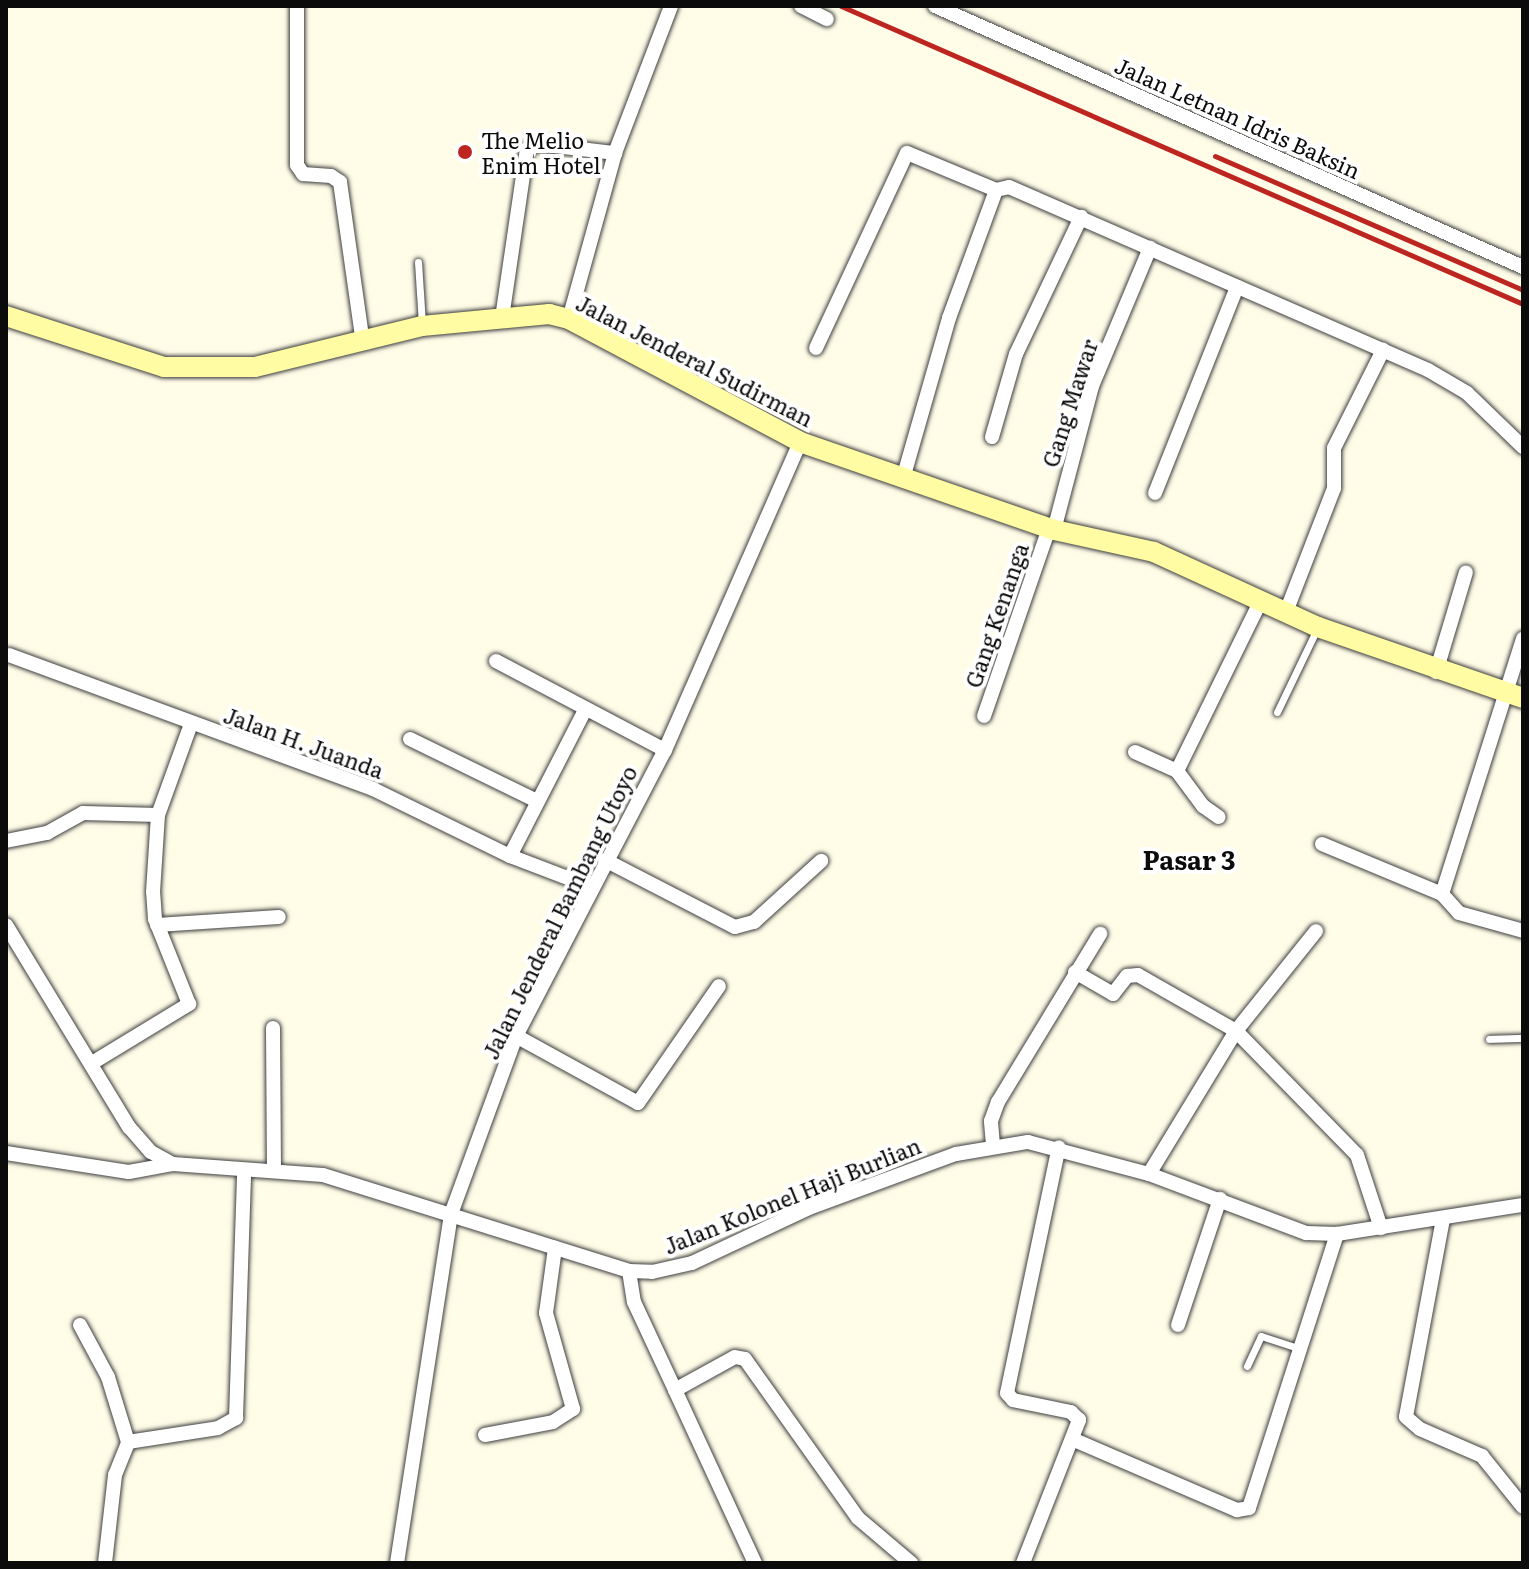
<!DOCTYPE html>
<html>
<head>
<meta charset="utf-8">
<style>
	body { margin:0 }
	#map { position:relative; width:1529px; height:1569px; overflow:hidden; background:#fffce8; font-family:Literata,serif }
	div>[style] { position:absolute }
	.roads { filter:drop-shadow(0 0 2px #3e3e3e) drop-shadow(0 0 2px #3e3e3e) }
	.lane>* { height:7px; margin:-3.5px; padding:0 3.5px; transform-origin:3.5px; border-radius:3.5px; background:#fff }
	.street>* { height:14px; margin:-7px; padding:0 7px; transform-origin:7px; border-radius:7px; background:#fff }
	.secondary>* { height:20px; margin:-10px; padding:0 10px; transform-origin:10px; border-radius:10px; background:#fffca3 }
	.rail>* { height:5px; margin:-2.5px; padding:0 2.5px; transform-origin:2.5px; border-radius:2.5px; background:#bd2620 }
	.dots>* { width:22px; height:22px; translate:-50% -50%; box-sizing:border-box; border:4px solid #fff; border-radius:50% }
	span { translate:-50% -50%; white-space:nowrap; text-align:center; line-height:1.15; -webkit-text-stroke:8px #fff; paint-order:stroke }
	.street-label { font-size:22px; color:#0b0b0b }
	.poi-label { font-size:22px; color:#0b0b0b }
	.left { translate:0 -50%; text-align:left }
	.quarter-label { font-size:26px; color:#0b0b0b; font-weight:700 }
	.frame { position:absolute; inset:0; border:8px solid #0b0b0b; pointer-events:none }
</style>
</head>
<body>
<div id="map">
	<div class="roads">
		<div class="lane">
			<i style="left:418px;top:262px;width:62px;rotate:86.3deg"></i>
			<i style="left:1277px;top:712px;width:92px;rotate:-64.3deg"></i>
			<i style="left:1489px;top:1039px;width:34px;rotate:-2deg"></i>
			<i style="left:1247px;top:1366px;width:33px;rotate:-65deg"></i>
			<i style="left:1261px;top:1336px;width:42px;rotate:18deg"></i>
		</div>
		<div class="street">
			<i style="left:297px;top:6px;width:159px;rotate:90deg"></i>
			<i style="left:297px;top:165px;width:11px;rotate:56deg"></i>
			<i style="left:303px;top:174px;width:28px;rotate:4deg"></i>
			<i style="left:331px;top:176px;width:11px;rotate:34deg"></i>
			<i style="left:340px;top:182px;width:157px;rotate:81.9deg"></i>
			<i style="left:801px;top:6px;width:29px;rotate:27deg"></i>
			<i style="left:935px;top:6px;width:643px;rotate:23.94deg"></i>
			<i style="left:502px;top:318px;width:171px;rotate:-81.6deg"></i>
			<i style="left:527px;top:149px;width:12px;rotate:-24deg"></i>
			<i style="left:538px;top:144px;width:78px;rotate:6.7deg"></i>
			<i style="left:569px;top:319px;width:172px;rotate:-74.5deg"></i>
			<i style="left:615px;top:153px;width:157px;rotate:-69.1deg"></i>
			<i style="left:816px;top:348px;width:215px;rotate:-65deg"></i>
			<i style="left:907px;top:153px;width:96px;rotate:22.6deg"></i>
			<i style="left:992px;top:437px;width:86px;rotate:-73.9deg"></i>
			<i style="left:1016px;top:354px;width:152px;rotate:-64.6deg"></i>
			<i style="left:904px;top:475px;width:163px;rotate:-74deg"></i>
			<i style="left:949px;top:318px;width:136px;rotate:-69.8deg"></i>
			<i style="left:996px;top:190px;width:13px;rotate:-13deg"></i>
			<i style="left:1009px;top:187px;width:457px;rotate:23.6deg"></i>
			<i style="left:1428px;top:370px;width:45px;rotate:30.5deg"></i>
			<i style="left:1467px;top:393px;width:78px;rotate:44deg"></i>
			<i style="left:1155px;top:493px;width:222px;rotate:-68.3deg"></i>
			<i style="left:1054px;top:530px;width:149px;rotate:-75.2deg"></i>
			<i style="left:1092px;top:386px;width:150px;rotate:-67.2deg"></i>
			<i style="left:1286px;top:612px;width:133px;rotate:-68.8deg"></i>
			<i style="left:1334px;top:488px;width:40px;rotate:-90deg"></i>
			<i style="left:1334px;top:448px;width:110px;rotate:-63.4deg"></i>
			<i style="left:9px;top:655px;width:388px;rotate:20.2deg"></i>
			<i style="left:373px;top:789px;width:153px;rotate:26.1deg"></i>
			<i style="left:510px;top:856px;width:87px;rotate:20.9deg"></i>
			<i style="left:496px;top:661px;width:191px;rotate:27.8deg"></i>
			<i style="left:1436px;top:672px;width:104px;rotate:-73.3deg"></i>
			<i style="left:984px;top:716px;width:199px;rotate:-70.9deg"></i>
			<i style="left:410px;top:739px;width:139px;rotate:26deg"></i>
			<i style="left:1135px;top:752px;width:46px;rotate:24.3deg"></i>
			<i style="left:1177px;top:771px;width:191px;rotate:-63.8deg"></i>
			<i style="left:1177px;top:771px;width:44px;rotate:53.4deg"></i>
			<i style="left:1203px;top:806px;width:19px;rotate:35deg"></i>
			<i style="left:6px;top:841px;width:42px;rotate:-11deg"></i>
			<i style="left:47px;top:833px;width:41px;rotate:-29.1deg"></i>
			<i style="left:83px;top:813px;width:75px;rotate:1.5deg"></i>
			<i style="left:1322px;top:844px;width:130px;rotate:22.6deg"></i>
			<i style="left:1442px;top:894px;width:25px;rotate:48deg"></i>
			<i style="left:1459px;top:913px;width:66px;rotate:15.7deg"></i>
			<i style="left:510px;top:856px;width:162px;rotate:-62.8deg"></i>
			<i style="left:605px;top:860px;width:146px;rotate:27.3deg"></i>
			<i style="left:735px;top:927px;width:20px;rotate:-15deg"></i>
			<i style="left:754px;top:922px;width:91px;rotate:-42.3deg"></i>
			<i style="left:1442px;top:894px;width:268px;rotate:-72.4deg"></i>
			<i style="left:6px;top:925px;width:237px;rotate:58.7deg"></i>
			<i style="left:129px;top:1127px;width:33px;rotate:49deg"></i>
			<i style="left:151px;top:1152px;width:25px;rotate:29deg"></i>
			<i style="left:173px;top:1164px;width:150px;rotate:4.2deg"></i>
			<i style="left:323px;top:1175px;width:321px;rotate:17.4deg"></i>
			<i style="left:629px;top:1271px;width:23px;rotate:2deg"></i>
			<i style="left:652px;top:1272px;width:41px;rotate:-12.7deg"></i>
			<i style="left:692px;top:1263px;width:129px;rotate:-25.2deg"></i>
			<i style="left:809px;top:1208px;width:157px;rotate:-20.2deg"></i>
			<i style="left:956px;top:1154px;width:73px;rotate:-9.5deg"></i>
			<i style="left:1028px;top:1142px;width:125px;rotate:14.8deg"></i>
			<i style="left:1149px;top:1174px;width:168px;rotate:20.6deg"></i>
			<i style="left:1306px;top:1233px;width:31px;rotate:2deg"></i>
			<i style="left:1337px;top:1234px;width:188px;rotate:-8.9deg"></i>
			<i style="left:157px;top:925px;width:122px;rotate:-3.8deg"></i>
			<i style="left:1075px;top:972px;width:44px;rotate:30.1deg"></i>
			<i style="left:1113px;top:994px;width:23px;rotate:-52deg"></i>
			<i style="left:1127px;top:976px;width:11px;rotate:-5deg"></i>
			<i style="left:1138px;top:975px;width:113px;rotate:29.7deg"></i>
			<i style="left:1236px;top:1031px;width:173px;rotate:45.7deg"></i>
			<i style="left:1357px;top:1155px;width:77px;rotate:71.8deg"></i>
			<i style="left:273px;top:1028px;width:143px;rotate:89.6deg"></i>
			<i style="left:516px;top:1036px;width:139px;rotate:28.8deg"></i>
			<i style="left:638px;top:1103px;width:142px;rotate:-55.3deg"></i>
			<i style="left:92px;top:1063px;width:114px;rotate:-31.3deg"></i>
			<i style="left:189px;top:1004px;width:92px;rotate:-111.8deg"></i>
			<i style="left:155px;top:919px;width:27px;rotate:-94deg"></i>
			<i style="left:153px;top:892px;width:77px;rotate:-86.3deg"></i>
			<i style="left:158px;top:815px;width:97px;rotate:-70.1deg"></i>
			<i style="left:993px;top:1145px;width:24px;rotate:-95deg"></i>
			<i style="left:991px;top:1121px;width:20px;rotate:-70deg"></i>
			<i style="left:998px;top:1102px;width:197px;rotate:-58.7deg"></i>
			<i style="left:6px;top:1153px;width:124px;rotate:8.8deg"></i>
			<i style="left:129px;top:1172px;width:45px;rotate:-10.3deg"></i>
			<i style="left:1149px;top:1174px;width:167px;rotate:-58.7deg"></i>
			<i style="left:1236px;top:1031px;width:128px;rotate:-51.3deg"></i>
			<i style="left:1443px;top:1219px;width:201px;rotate:100.6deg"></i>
			<i style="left:1406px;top:1417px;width:18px;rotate:41deg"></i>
			<i style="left:1420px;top:1429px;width:68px;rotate:23.5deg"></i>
			<i style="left:1482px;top:1456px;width:65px;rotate:51.2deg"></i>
			<i style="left:629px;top:1271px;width:31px;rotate:81deg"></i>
			<i style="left:634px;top:1302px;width:97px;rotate:65deg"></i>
			<i style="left:675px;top:1390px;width:68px;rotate:-28.8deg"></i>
			<i style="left:735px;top:1357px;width:10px;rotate:11deg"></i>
			<i style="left:745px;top:1359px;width:195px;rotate:54.6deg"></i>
			<i style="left:858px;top:1518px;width:70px;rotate:40.3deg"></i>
			<i style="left:80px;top:1325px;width:59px;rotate:61.7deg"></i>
			<i style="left:108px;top:1377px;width:68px;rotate:72.9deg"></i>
			<i style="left:1178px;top:1325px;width:133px;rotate:-71.6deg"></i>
			<i style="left:675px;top:1390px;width:191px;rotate:65.2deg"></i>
			<i style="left:485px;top:1435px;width:69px;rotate:-10.8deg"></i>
			<i style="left:553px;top:1422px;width:24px;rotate:-33deg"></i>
			<i style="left:573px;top:1409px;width:100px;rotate:-105.7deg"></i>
			<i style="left:546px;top:1313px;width:66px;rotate:-82.1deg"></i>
			<i style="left:1072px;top:1439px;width:180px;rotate:23.3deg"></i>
			<i style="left:1237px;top:1510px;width:12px;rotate:-9deg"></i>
			<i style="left:1249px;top:1508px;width:288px;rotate:-72.2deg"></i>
			<i style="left:105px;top:1563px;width:89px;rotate:-83.5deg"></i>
			<i style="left:115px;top:1475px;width:35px;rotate:-68deg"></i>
			<i style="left:128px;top:1442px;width:91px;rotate:-8.8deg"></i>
			<i style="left:218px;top:1428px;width:21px;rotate:-29deg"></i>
			<i style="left:236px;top:1418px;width:247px;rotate:-88.1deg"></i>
			<i style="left:397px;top:1563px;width:353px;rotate:-81.2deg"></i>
			<i style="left:451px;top:1214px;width:189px;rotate:-69.9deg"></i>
			<i style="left:516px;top:1036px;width:322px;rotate:-62.5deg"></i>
			<i style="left:665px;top:750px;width:336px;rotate:-66.3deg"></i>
			<i style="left:1023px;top:1563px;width:154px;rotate:-68.6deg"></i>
			<i style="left:1079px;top:1420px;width:11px;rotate:-135deg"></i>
			<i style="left:1071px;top:1412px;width:59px;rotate:-168.3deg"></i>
			<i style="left:1013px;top:1400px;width:9px;rotate:-131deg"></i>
			<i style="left:1007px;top:1393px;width:251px;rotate:-78.1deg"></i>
		</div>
		<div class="secondary">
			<i style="left:6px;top:316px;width:166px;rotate:17.9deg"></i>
			<i style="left:164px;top:367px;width:91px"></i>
			<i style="left:255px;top:367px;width:172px;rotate:-13.8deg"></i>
			<i style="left:422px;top:326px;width:128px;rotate:-5.4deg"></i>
			<i style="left:549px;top:314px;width:21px;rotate:14deg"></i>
			<i style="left:569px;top:319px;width:262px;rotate:28deg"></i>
			<i style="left:800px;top:442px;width:269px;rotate:19.1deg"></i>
			<i style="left:1054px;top:530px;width:102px;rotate:12.4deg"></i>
			<i style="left:1154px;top:552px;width:180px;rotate:24.6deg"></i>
			<i style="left:1318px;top:627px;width:217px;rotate:19.1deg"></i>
		</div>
	</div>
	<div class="rail">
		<i style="left:841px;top:6px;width:744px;rotate:23.6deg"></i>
		<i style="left:1215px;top:156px;width:336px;rotate:23.5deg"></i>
	</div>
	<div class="dots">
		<i style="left:465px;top:152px;background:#bd2620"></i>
	</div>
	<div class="street-label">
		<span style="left:1238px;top:117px;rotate:24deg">Jalan Letnan Idris Baksin</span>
		<span style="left:695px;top:360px;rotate:27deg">Jalan Jenderal Sudirman</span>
		<span style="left:1069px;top:403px;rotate:-72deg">Gang Mawar</span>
		<span style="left:996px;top:615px;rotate:-71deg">Gang Kenanga</span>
		<span style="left:304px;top:742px;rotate:20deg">Jalan H. Juanda</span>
		<span style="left:559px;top:912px;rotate:-64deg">Jalan Jenderal Bambang Utoyo</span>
		<span style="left:792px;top:1195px;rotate:-22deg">Jalan Kolonel Haji Burlian</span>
	</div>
	<div class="poi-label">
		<span class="left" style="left:481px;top:152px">The Melio<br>Enim Hotel</span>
	</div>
	<div class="quarter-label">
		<span style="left:1189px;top:859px">Pasar 3</span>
	</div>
	<div class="frame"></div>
</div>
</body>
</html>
